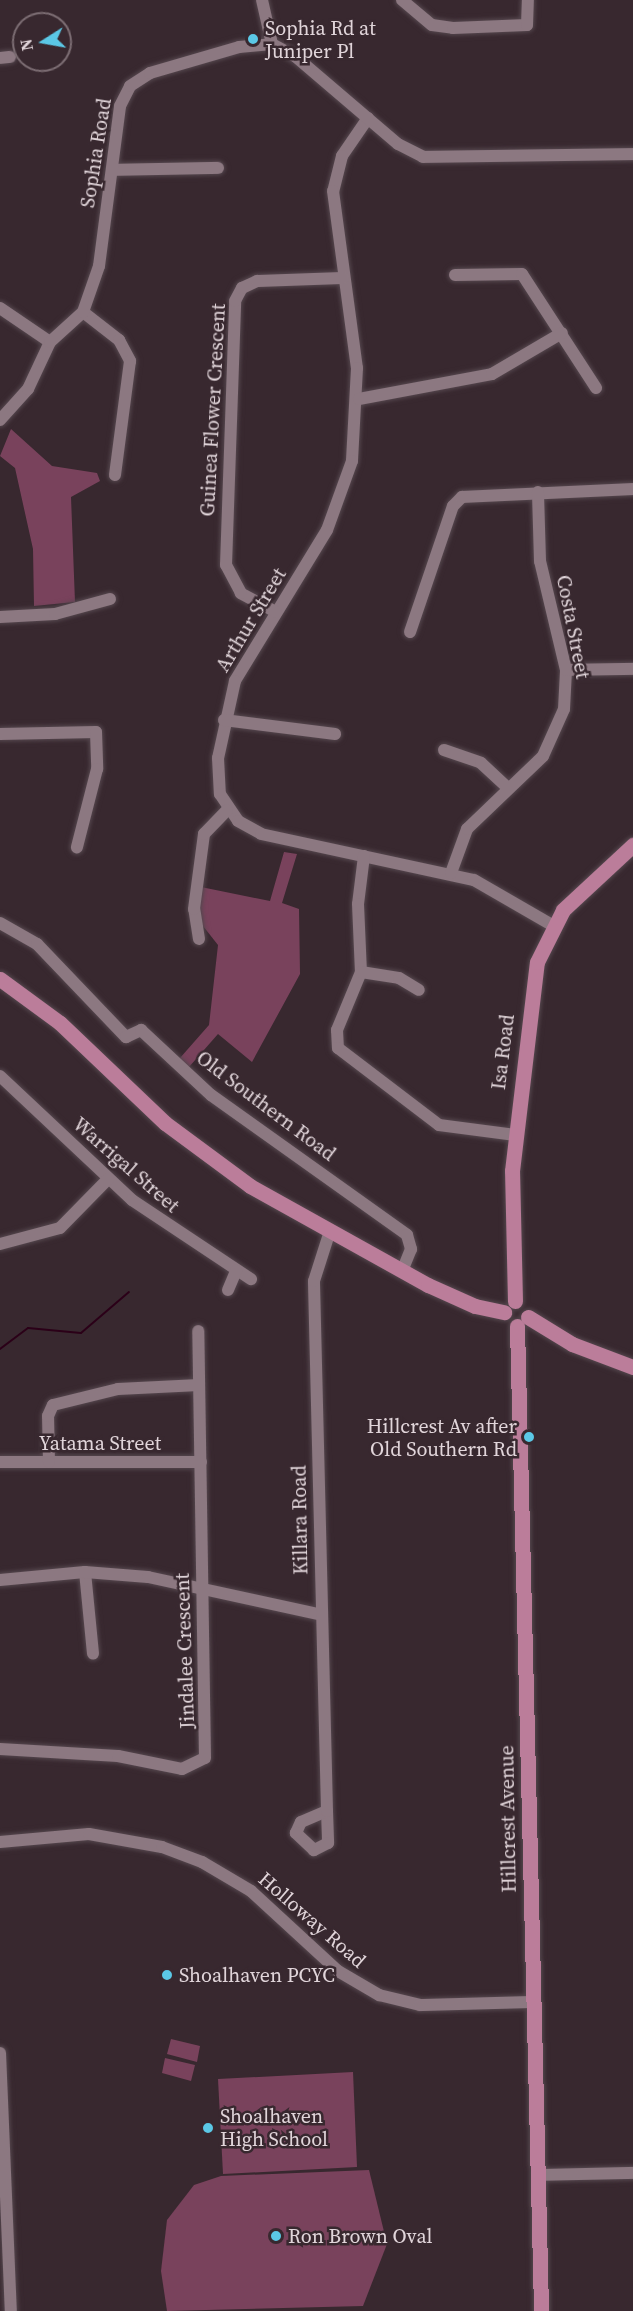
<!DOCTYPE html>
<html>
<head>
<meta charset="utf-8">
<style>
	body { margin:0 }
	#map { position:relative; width:633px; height:2311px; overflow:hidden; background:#38282f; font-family:"Source Serif 4",serif }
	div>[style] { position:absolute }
	.green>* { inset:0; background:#79425c }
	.stream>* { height:2px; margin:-1px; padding:0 1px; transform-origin:1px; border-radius:1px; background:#2b0018 }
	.roads { filter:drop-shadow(0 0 2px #55474e) drop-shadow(0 0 2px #55474e) }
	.minor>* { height:12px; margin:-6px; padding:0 6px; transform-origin:6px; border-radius:6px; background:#8c7881 }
	.major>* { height:15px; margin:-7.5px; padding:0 7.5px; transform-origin:7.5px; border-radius:7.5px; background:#bb7d9a }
	.dots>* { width:16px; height:16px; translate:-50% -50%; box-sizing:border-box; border:3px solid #38282f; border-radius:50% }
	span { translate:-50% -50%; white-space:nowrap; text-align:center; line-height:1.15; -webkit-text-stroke:5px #38282f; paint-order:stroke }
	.poi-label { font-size:20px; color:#e1d5da }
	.left { translate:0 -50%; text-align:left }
	.right { translate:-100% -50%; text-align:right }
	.street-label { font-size:20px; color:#e1d5da }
	.north { position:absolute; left:12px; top:12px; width:60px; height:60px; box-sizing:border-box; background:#38282f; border:2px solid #7c6d73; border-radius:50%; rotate:259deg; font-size:16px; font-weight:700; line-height:24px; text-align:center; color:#e1d5da }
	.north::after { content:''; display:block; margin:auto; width:21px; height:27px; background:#5bc8e6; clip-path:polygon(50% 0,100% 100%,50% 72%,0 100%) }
</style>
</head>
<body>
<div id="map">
	<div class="green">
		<i style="clip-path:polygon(11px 429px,52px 466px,97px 473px,100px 481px,71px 497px,75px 602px,34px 606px,33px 549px,15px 468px,0 456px)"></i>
		<i style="clip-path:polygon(284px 852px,297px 854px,282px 903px,299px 909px,300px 974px,252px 1062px,218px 1034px,189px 1067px,180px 1058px,209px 1025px,218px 945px,199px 921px,201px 887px,270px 901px)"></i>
		<i style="clip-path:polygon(171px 2039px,200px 2046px,197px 2062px,167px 2054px)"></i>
		<i style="clip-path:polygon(165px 2058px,195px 2065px,191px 2081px,162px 2073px)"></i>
		<i style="clip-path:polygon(353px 2072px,357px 2167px,223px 2174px,218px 2079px)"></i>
		<i style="clip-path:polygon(369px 2170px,387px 2244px,363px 2306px,167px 2311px,161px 2271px,167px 2220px,194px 2185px,221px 2176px)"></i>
	</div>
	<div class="stream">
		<i style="left:0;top:1349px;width:35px;rotate:-37deg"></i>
		<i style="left:28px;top:1328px;width:53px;rotate:5.4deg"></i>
		<i style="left:81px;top:1333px;width:63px;rotate:-40.5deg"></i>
	</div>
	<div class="roads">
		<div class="minor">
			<i style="left:262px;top:0;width:45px;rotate:77.2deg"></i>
			<i style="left:402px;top:0;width:39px;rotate:40deg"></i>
			<i style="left:432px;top:25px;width:21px;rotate:8deg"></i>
			<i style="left:453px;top:28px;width:74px;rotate:-2.3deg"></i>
			<i style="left:527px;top:25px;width:25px;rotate:-88deg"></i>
			<i style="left:0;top:58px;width:10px;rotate:-6deg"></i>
			<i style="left:368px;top:118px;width:46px;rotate:124.4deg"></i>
			<i style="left:342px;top:156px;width:36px;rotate:104deg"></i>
			<i style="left:333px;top:191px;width:179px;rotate:82.3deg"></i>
			<i style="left:357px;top:368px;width:93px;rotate:93.1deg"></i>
			<i style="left:352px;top:461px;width:73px;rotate:109.9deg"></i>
			<i style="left:327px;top:530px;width:177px;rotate:121.4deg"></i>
			<i style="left:235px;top:681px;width:79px;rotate:102.4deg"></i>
			<i style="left:218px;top:758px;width:36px;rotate:87deg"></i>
			<i style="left:220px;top:794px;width:32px;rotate:56deg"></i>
			<i style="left:238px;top:821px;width:26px;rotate:29deg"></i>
			<i style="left:261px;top:834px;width:218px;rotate:12.2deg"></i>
			<i style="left:474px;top:880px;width:90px;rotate:30deg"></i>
			<i style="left:112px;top:170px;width:106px;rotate:-1.1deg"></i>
			<i style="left:455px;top:275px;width:67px;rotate:-0.9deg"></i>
			<i style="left:522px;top:274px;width:136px;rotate:57deg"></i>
			<i style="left:0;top:308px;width:60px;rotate:34.2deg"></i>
			<i style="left:83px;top:312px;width:46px;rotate:37.9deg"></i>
			<i style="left:119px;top:340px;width:24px;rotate:62deg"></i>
			<i style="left:130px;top:361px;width:115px;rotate:97.5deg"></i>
			<i style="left:359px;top:399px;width:135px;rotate:-10.6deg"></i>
			<i style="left:492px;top:374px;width:81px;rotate:-30.4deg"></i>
			<i style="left:0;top:420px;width:42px;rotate:-47.9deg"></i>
			<i style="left:28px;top:389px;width:52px;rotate:-64.9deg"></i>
			<i style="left:50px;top:342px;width:45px;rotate:-42.3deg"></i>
			<i style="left:83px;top:312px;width:49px;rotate:-70.8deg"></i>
			<i style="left:99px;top:266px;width:161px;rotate:-82.5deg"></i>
			<i style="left:120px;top:106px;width:22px;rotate:-63deg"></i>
			<i style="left:130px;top:86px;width:24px;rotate:-33deg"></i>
			<i style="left:150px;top:73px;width:93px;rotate:-16.3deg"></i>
			<i style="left:239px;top:47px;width:33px;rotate:-5deg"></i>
			<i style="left:272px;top:44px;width:27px;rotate:28deg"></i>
			<i style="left:296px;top:57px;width:134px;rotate:40.5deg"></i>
			<i style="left:398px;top:144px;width:28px;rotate:27deg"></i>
			<i style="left:423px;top:157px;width:210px;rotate:-0.8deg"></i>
			<i style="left:276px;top:612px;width:40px;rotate:-152deg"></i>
			<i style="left:241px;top:593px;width:32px;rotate:-118deg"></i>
			<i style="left:226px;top:565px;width:264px;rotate:-88deg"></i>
			<i style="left:235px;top:301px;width:15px;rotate:-62deg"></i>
			<i style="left:242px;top:288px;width:17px;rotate:-25deg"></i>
			<i style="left:257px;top:281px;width:86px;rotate:-2deg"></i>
			<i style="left:0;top:617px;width:55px;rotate:-3.1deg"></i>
			<i style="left:55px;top:614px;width:57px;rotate:-15.3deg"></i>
			<i style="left:410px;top:632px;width:133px;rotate:-71.2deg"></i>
			<i style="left:453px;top:506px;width:13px;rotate:-45deg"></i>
			<i style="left:462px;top:497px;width:171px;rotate:-2.7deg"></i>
			<i style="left:566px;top:670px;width:67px;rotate:-0.9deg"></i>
			<i style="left:224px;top:720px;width:112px;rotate:7.2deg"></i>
			<i style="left:0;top:734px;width:96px;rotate:-1.2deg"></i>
			<i style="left:96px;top:732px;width:37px;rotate:88deg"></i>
			<i style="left:97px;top:769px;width:81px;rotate:104.4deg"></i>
			<i style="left:444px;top:750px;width:39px;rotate:19deg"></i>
			<i style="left:481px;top:763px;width:37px;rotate:43deg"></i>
			<i style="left:364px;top:856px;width:48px;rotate:97.1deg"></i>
			<i style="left:358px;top:904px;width:68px;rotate:87.5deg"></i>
			<i style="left:361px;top:972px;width:63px;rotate:112.5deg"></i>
			<i style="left:337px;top:1030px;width:18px;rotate:87deg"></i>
			<i style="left:338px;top:1048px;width:127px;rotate:37.3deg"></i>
			<i style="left:439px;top:1125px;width:77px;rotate:7.5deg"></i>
			<i style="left:451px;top:873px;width:47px;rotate:-70deg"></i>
			<i style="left:467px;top:829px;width:105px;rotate:-43.8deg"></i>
			<i style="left:543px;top:756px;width:51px;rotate:-65.9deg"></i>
			<i style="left:564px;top:709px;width:39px;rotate:-87deg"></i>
			<i style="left:566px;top:670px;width:112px;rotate:-103.4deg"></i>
			<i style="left:540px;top:561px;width:69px;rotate:-91.7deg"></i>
			<i style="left:0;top:923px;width:43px;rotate:29.6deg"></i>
			<i style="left:37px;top:944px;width:129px;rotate:46.3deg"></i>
			<i style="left:126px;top:1037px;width:17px;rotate:-25deg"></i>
			<i style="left:141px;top:1030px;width:96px;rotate:42.9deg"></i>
			<i style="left:211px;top:1095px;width:241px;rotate:35.5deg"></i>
			<i style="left:407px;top:1235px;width:15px;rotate:74deg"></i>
			<i style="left:411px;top:1249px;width:24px;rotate:112deg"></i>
			<i style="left:199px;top:939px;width:30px;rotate:-99deg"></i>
			<i style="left:194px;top:909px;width:76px;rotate:-82.4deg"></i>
			<i style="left:204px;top:834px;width:33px;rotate:-46deg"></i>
			<i style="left:361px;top:972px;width:38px;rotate:9deg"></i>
			<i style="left:399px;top:978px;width:23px;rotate:31deg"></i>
			<i style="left:0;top:1076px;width:181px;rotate:43.2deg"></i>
			<i style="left:132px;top:1200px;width:143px;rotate:33.6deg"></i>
			<i style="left:0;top:1244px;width:62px;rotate:-14.9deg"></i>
			<i style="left:60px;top:1228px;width:69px;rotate:-45.6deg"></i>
			<i style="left:228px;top:1290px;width:21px;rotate:-67deg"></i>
			<i style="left:0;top:1462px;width:201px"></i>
			<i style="left:49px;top:1462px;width:46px;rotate:-91.2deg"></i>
			<i style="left:48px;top:1416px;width:12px;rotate:-66deg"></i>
			<i style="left:53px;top:1405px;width:67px;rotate:-13.8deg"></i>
			<i style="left:118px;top:1389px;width:81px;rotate:-2.8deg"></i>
			<i style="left:85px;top:1572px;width:82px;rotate:84.4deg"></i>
			<i style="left:0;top:1580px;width:85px;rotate:-5.4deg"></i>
			<i style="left:85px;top:1572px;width:63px;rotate:4.5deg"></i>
			<i style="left:148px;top:1577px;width:178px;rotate:12.3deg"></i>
			<i style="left:0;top:1749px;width:118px;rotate:3.4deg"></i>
			<i style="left:118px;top:1756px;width:65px;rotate:11.5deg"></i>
			<i style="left:182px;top:1769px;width:25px;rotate:-26deg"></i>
			<i style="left:205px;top:1758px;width:427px;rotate:-90.9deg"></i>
			<i style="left:327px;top:1811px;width:32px;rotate:88deg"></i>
			<i style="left:328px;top:1843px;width:16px;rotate:153deg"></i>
			<i style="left:314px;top:1850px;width:25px;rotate:-137deg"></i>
			<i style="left:296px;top:1833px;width:12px;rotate:-66deg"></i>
			<i style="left:301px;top:1822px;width:28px;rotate:-23deg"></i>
			<i style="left:327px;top:1811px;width:530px;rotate:-91.41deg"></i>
			<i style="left:314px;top:1281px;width:52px;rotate:-72.3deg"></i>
			<i style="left:0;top:1842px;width:89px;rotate:-5.1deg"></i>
			<i style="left:89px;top:1834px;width:74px;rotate:10.1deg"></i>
			<i style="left:162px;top:1847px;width:43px;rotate:20.6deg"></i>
			<i style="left:202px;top:1862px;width:57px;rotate:30.6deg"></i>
			<i style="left:251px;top:1891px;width:118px;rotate:42.6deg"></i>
			<i style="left:338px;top:1971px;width:48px;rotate:30.3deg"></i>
			<i style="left:379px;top:1995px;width:42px;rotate:13.7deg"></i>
			<i style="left:420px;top:2005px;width:114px;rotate:-1.5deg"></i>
			<i style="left:0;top:2053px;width:258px;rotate:87.6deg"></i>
			<i style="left:537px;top:2175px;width:96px;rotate:-1.2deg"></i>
		</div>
		<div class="major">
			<i style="left:0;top:979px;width:74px;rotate:36.3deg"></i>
			<i style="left:60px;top:1023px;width:145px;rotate:43.6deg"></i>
			<i style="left:165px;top:1123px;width:106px;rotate:36.5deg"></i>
			<i style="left:250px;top:1186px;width:204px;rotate:29.1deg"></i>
			<i style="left:428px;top:1285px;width:51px;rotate:24.1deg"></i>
			<i style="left:475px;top:1306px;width:30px;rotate:12deg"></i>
			<i style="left:515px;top:1301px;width:130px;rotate:-91.3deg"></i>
			<i style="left:512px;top:1171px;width:210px;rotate:-83.2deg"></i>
			<i style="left:537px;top:962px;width:58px;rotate:-63.4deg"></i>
			<i style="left:563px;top:910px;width:96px;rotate:-42.9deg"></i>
			<i style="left:528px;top:1317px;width:52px;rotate:31.5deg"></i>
			<i style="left:572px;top:1344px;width:65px;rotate:20.7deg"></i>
			<i style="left:517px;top:1326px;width:985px;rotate:88.6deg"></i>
		</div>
	</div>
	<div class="dots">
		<i style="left:253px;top:39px;background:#5bc8e6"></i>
		<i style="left:529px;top:1437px;background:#5bc8e6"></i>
		<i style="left:167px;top:1975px;background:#5bc8e6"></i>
		<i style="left:208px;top:2128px;background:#5bc8e6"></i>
		<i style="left:276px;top:2236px;background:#5bc8e6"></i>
	</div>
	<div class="poi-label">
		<span class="left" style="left:265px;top:40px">Sophia Rd at<br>Juniper Pl</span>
		<span class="right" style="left:517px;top:1438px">Hillcrest Av after<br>Old Southern Rd</span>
		<span class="left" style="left:179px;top:1975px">Shoalhaven PCYC</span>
		<span class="left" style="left:220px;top:2128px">Shoalhaven<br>High School</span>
		<span class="left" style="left:288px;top:2236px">Ron Brown Oval</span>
	</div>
	<div class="street-label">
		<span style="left:96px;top:153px;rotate:-81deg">Sophia Road</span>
		<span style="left:213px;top:410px;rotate:-87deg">Guinea Flower Crescent</span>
		<span style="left:251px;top:620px;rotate:-59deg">Arthur Street</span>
		<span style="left:573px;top:627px;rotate:79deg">Costa Street</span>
		<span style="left:503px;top:1052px;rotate:-83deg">Isa Road</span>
		<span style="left:266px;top:1106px;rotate:37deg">Old Southern Road</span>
		<span style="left:126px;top:1165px;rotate:41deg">Warrigal Street</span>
		<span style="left:100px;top:1443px">Yatama Street</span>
		<span style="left:300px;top:1520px;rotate:-91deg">Killara Road</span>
		<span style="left:185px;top:1651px;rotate:-92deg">Jindalee Crescent</span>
		<span style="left:508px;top:1819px;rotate:-91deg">Hillcrest Avenue</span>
		<span style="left:312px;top:1920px;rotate:41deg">Holloway Road</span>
	</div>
	<div class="north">N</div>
</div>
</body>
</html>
